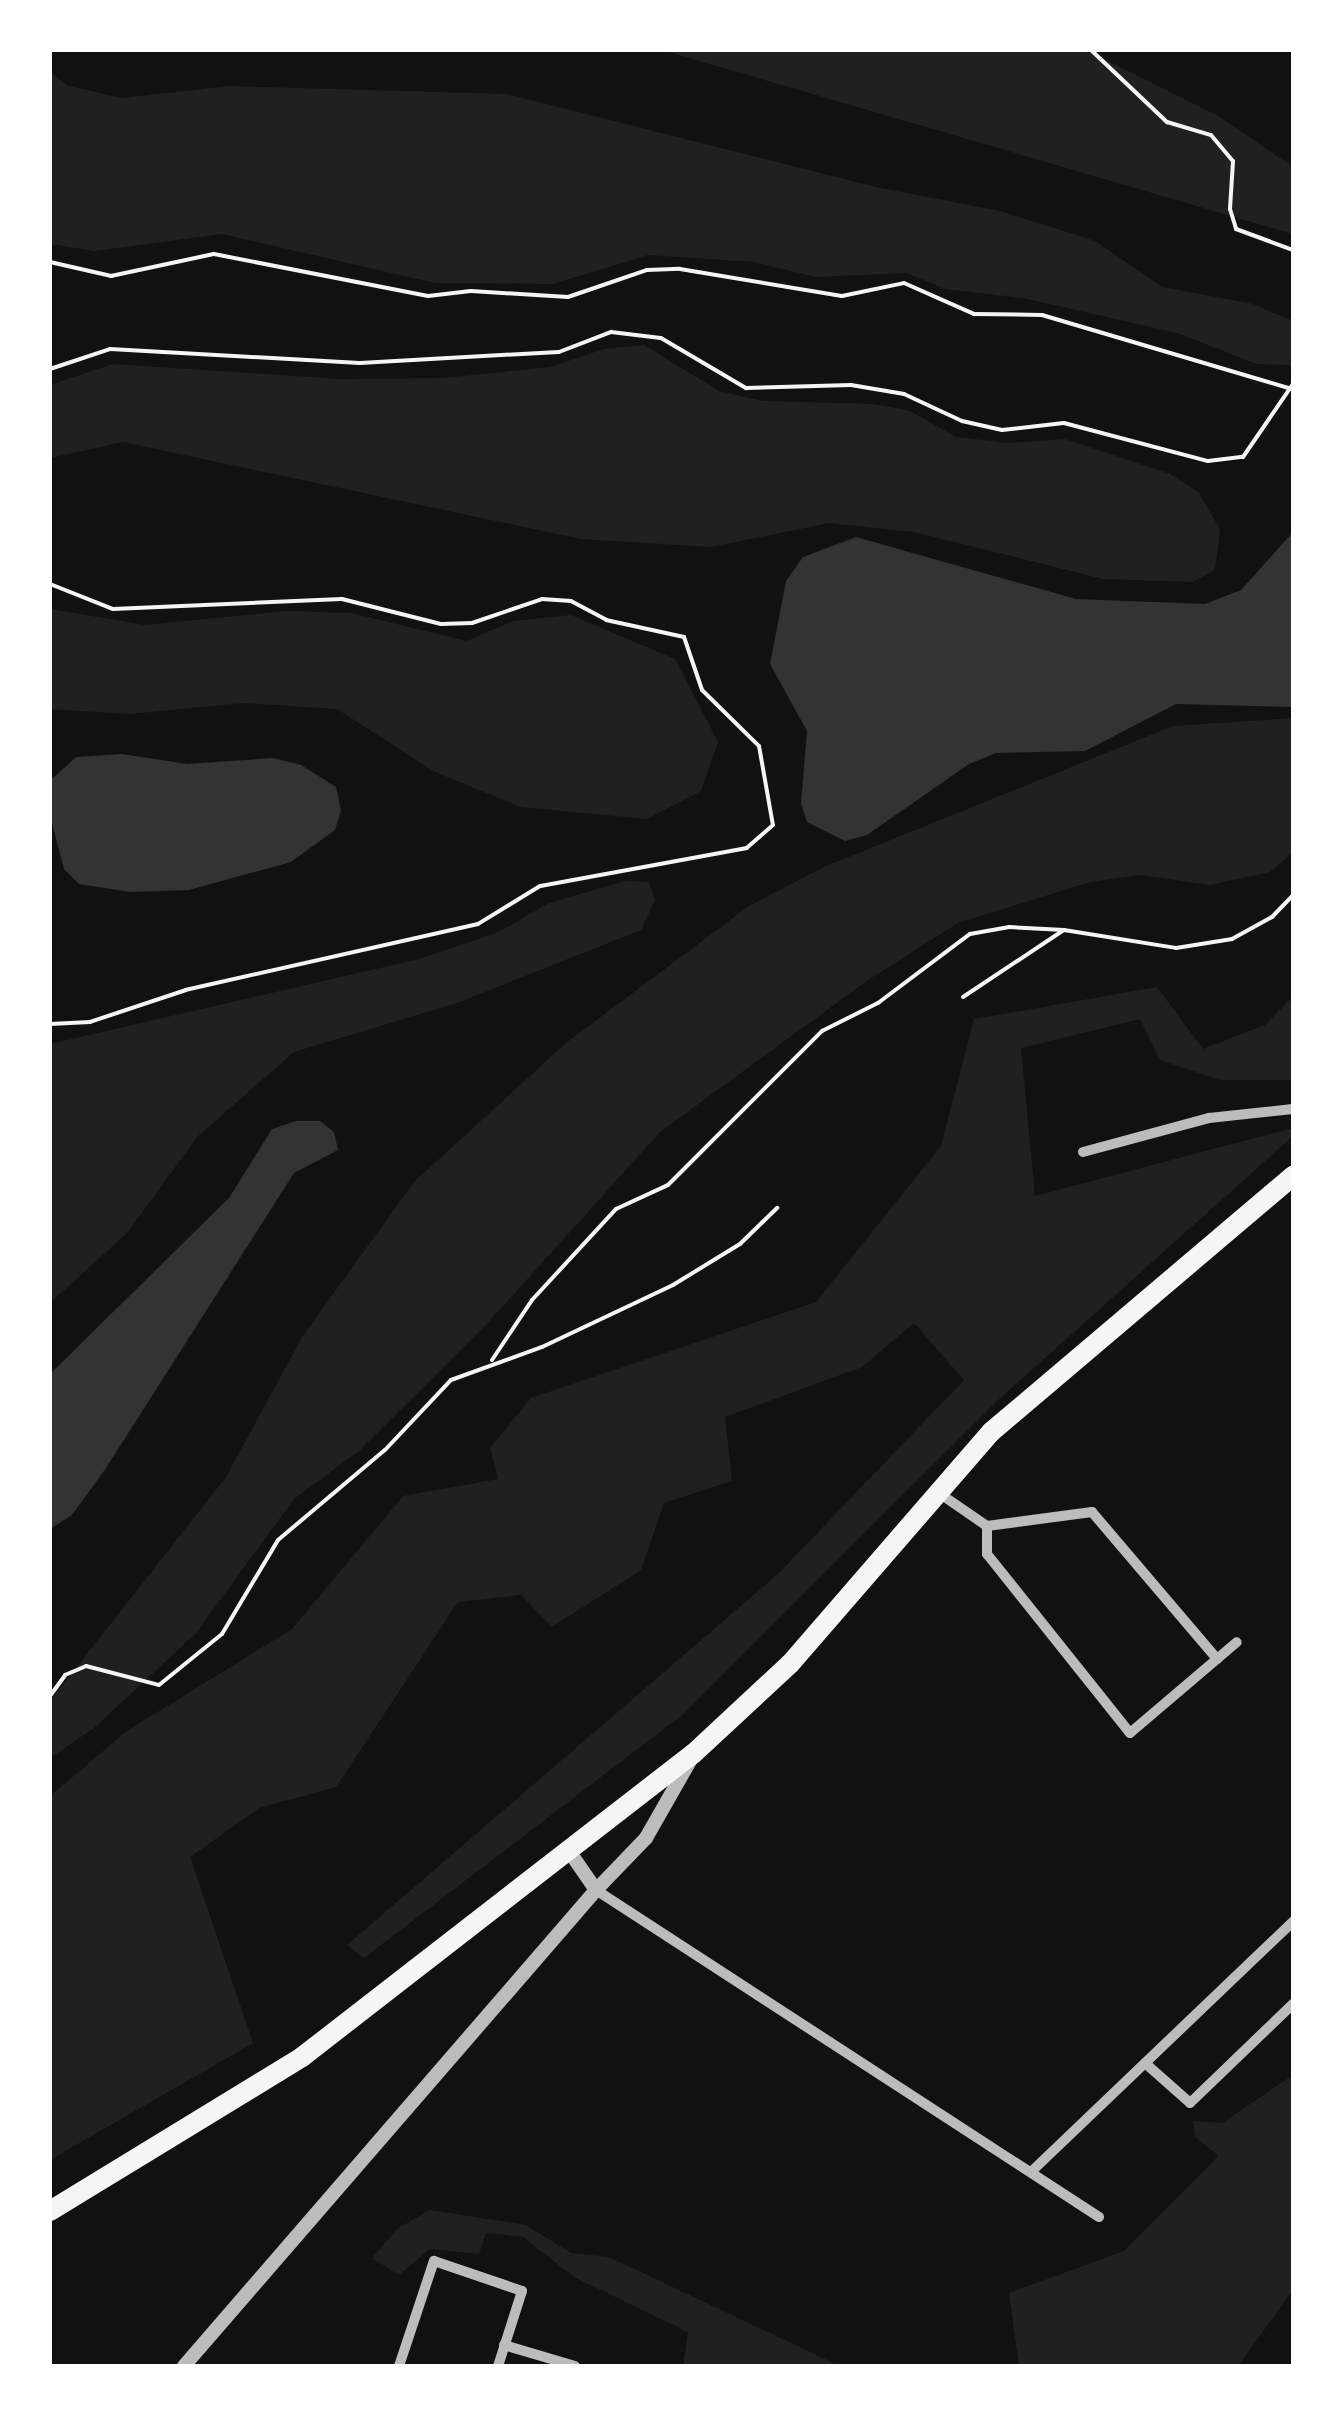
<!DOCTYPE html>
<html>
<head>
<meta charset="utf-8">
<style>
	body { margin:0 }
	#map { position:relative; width:1343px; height:2416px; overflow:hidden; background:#111; font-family:"Work Sans",sans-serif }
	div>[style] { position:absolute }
	.green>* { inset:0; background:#202020 }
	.water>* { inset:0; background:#333 }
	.path>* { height:4px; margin:-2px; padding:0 2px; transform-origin:2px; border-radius:2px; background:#f5f5f5 }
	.minor>* { height:10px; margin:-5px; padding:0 5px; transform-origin:5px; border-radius:5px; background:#bcbcbc }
	.tertiary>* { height:14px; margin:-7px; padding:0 7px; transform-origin:7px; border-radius:7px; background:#bcbcbc }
	.trunk>* { height:20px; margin:-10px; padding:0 10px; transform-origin:10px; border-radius:10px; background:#f5f5f5 }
	span { translate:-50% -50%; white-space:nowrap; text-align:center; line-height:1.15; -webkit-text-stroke:10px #fff; paint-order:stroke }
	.frame { position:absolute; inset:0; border:52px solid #fff; pointer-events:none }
</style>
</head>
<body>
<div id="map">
	<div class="green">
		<i style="clip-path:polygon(662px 50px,1086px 50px,1218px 116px,1293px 167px,1293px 234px)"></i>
		<i style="clip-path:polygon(50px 72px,69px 86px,122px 98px,230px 86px,507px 94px,876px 187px,1000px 211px,1095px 241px,1163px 287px,1253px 304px,1291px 320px,1293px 365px,1257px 364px,1177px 333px,1023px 298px,945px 289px,907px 273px,816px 277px,754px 262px,648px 255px,553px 284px,435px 283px,222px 234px,95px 251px,50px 244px)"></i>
		<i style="clip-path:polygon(644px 345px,719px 391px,763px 401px,874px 404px,910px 411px,956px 437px,1009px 443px,1065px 439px,1170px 474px,1199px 493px,1220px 529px,1215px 570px,1193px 582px,1103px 579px,914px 532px,829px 523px,711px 547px,581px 539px,123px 442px,50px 458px,50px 385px,113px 364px,339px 379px,444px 378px,550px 367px,604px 349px)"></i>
		<i style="clip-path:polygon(50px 609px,145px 625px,287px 611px,351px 613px,467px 641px,513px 621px,571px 615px,675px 659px,718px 742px,701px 791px,647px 819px,521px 807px,435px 772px,337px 709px,243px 703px,130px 714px,50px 709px)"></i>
		<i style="clip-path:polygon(1293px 718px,1293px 852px,1270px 872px,1210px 885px,1140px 875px,1090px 882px,958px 923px,868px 980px,660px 1132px,485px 1326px,359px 1451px,294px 1499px,196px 1633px,94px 1728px,50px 1758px,50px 1701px,226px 1477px,302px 1337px,414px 1182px,566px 1043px,749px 906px,824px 867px,1173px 726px)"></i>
		<i style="clip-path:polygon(625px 881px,649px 882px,655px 900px,641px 930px,457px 1003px,294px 1052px,197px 1137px,128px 1232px,50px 1303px,50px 1044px,419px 959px,499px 932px,549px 903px)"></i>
		<i style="clip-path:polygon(1157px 987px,1203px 1049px,1265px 1025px,1293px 997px,1293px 1080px,1220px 1080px,1160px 1060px,1140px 1019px,1021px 1048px,1035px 1196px,1293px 1128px,1293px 1136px,997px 1401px,682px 1715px,364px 1958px,347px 1945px,778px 1574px,964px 1380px,914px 1323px,862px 1367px,725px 1417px,732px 1481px,664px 1503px,641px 1570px,552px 1627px,521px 1595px,458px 1602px,336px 1787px,259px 1808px,190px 1857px,253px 2043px,50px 2160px,50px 1796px,127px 1731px,292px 1629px,403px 1496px,498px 1479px,490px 1448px,531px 1398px,816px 1302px,941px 1146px,974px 1019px)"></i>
		<i style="clip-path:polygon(1293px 2075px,1293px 2290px,1238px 2366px,1019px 2366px,1009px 2293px,1124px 2251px,1219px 2156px,1195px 2137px,1193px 2121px,1222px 2123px)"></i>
		<i style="clip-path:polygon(430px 2210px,526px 2225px,571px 2253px,609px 2257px,840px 2366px,683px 2366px,688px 2332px,574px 2277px,523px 2237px,486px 2233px,479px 2254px,430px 2249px,399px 2275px,372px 2258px,397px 2229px)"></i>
	</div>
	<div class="water">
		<i style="clip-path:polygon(1293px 532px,1293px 707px,1176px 704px,1085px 751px,996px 753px,969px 764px,867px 835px,845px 841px,807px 822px,801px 803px,807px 731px,770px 664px,786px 581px,803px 557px,856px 537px,1076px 599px,1205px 604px,1241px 590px)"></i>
		<i style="clip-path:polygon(122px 754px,187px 764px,273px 758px,301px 765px,336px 787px,341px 810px,335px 830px,291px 862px,189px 890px,130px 892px,79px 884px,64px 869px,50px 815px,52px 779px,76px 757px)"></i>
		<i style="clip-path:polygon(296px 1121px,320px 1121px,334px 1132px,338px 1150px,294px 1173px,106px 1468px,72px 1515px,50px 1529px,50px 1374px,229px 1198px,272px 1129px)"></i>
	</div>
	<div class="path">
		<i style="left:1091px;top:50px;width:105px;rotate:43.5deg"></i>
		<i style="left:1167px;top:122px;width:46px;rotate:16.5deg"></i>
		<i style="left:1211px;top:135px;width:34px;rotate:50deg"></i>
		<i style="left:1233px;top:161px;width:48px;rotate:93.6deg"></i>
		<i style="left:1230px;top:209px;width:21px;rotate:73deg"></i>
		<i style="left:1236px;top:229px;width:61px;rotate:20.2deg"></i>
		<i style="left:50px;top:262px;width:63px;rotate:12.9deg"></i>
		<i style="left:111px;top:276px;width:105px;rotate:-12.1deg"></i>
		<i style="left:214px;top:254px;width:218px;rotate:11.1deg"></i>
		<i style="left:428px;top:296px;width:43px;rotate:-6.6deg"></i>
		<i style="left:471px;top:291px;width:97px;rotate:3.5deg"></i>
		<i style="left:568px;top:297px;width:83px;rotate:-18.9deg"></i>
		<i style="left:647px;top:270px;width:33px;rotate:-2deg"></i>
		<i style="left:680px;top:269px;width:164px;rotate:9.5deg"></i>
		<i style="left:842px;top:296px;width:63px;rotate:-11.8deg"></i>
		<i style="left:904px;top:283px;width:77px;rotate:23.9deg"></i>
		<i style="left:974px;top:314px;width:68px;rotate:0.8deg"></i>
		<i style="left:1042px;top:315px;width:257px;rotate:16.5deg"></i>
		<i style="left:50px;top:369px;width:63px;rotate:-18.4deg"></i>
		<i style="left:110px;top:349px;width:250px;rotate:3.2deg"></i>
		<i style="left:360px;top:363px;width:199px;rotate:-3.2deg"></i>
		<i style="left:559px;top:352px;width:56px;rotate:-21deg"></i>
		<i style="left:611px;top:332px;width:50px;rotate:6.8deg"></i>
		<i style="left:661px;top:338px;width:99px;rotate:30.5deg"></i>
		<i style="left:746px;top:388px;width:105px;rotate:-1.6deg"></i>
		<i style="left:851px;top:385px;width:54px;rotate:9.6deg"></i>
		<i style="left:904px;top:394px;width:64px;rotate:25deg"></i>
		<i style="left:962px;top:421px;width:41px;rotate:12.7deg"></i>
		<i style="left:1002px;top:430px;width:62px;rotate:-6.4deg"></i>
		<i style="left:1064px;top:423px;width:149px;rotate:14.8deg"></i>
		<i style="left:1208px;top:461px;width:35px;rotate:-7deg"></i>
		<i style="left:1243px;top:457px;width:88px;rotate:-55.6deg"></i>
		<i style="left:50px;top:584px;width:68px;rotate:21.6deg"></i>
		<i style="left:113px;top:609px;width:229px;rotate:-2.5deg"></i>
		<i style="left:342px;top:599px;width:102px;rotate:14.2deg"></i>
		<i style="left:441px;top:624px;width:31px;rotate:-2deg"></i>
		<i style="left:472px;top:623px;width:74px;rotate:-18.9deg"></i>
		<i style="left:542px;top:599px;width:29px;rotate:4deg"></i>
		<i style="left:571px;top:601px;width:40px;rotate:28deg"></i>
		<i style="left:606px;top:620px;width:80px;rotate:12.3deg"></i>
		<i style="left:684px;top:637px;width:56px;rotate:71.2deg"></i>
		<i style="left:702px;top:690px;width:80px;rotate:44.5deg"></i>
		<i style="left:759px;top:746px;width:80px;rotate:80deg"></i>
		<i style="left:773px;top:825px;width:35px;rotate:139deg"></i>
		<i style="left:747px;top:848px;width:210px;rotate:169.6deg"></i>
		<i style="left:540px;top:886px;width:73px;rotate:148.5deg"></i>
		<i style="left:478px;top:924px;width:299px;rotate:167.3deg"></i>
		<i style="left:186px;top:990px;width:101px;rotate:161.6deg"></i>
		<i style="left:90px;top:1022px;width:40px;rotate:177.1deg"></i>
		<i style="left:963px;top:997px;width:121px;rotate:-33.6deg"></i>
		<i style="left:492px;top:1360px;width:72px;rotate:-56.3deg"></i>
		<i style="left:532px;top:1300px;width:124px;rotate:-47.3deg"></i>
		<i style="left:616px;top:1209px;width:57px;rotate:-24.8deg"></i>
		<i style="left:668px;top:1185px;width:218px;rotate:-45deg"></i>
		<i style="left:822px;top:1031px;width:63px;rotate:-26.6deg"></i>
		<i style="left:878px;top:1003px;width:115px;rotate:-36.9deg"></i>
		<i style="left:970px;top:934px;width:40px;rotate:-10deg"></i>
		<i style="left:1009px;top:927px;width:55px;rotate:3.1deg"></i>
		<i style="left:1064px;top:930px;width:113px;rotate:9.1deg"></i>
		<i style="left:1176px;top:948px;width:57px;rotate:-9.1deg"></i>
		<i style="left:1232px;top:939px;width:46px;rotate:-28.8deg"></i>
		<i style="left:1272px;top:917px;width:30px;rotate:-46deg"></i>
		<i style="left:50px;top:1696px;width:26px;rotate:-54deg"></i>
		<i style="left:65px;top:1675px;width:23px;rotate:-23deg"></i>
		<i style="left:86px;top:1666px;width:75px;rotate:14.6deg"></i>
		<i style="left:159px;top:1685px;width:81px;rotate:-39deg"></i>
		<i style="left:222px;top:1634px;width:109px;rotate:-59.2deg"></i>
		<i style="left:278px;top:1540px;width:140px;rotate:-40.1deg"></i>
		<i style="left:385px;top:1450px;width:96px;rotate:-46.7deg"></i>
		<i style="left:451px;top:1380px;width:97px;rotate:-19.9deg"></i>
		<i style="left:542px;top:1347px;width:145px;rotate:-25.3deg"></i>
		<i style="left:673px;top:1285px;width:79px;rotate:-31.5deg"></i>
		<i style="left:740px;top:1244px;width:52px;rotate:-44.2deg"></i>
	</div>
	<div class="minor">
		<i style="left:1083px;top:1152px;width:131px;rotate:-15.1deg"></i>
		<i style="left:1209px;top:1118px;width:84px;rotate:-6.1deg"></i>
		<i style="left:936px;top:1491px;width:62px;rotate:34.5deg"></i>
		<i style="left:987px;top:1526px;width:28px;rotate:90deg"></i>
		<i style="left:987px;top:1554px;width:229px;rotate:51.4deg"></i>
		<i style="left:1130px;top:1733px;width:140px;rotate:-40.4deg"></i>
		<i style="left:987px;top:1526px;width:106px;rotate:-7.6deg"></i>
		<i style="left:1092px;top:1512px;width:193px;rotate:49.6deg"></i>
		<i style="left:596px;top:1890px;width:600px;rotate:33.03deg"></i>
		<i style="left:1145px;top:2063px;width:60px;rotate:41.6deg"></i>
		<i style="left:1190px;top:2103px;width:143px;rotate:-43.9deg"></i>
		<i style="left:1032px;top:2171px;width:361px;rotate:-43.7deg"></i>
		<i style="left:504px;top:2345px;width:74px;rotate:16.5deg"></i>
		<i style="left:399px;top:2366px;width:111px;rotate:-71.6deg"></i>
		<i style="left:434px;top:2261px;width:93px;rotate:18.8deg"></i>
		<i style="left:522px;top:2291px;width:79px;rotate:107.7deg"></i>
	</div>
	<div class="tertiary">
		<i style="left:596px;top:1890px;width:72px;rotate:-46.1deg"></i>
		<i style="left:646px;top:1838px;width:91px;rotate:-60.3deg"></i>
		<i style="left:184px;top:2366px;width:630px;rotate:-49.12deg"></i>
		<i style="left:596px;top:1890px;width:44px;rotate:-124.8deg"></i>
	</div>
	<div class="trunk">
		<i style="left:50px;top:2211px;width:295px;rotate:-31.4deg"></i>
		<i style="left:302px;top:2057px;width:495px;rotate:-37.8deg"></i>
		<i style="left:693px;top:1754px;width:132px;rotate:-42.9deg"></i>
		<i style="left:790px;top:1664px;width:307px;rotate:-49.1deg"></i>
		<i style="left:991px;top:1432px;width:396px;rotate:-40.3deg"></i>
	</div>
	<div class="frame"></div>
</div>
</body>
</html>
